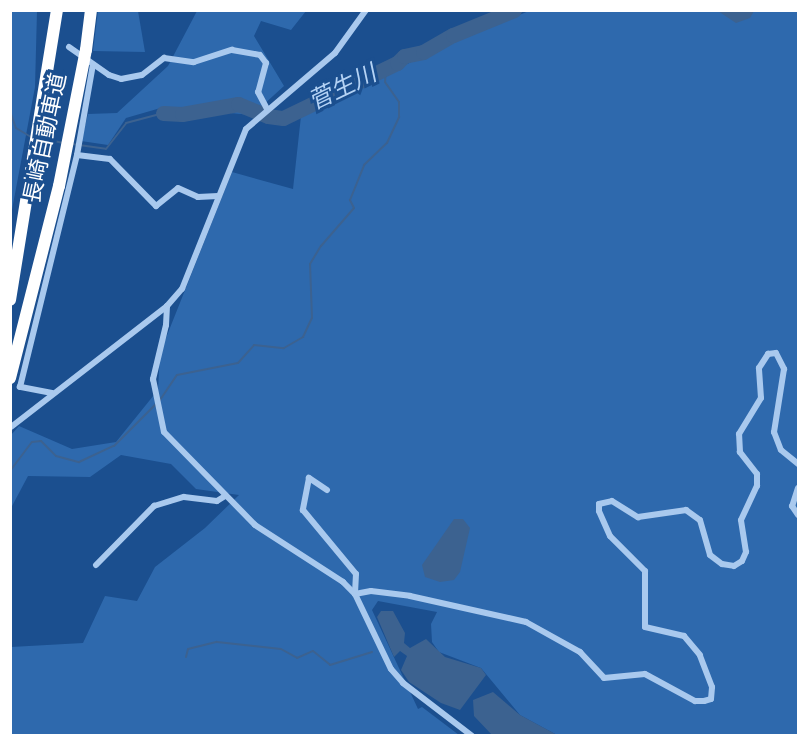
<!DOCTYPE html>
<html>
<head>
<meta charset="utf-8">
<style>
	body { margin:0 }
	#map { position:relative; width:809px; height:746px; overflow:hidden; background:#1b4f8f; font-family:"Alegreya Sans","Noto Sans JP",sans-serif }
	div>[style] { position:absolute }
	.green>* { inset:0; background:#2e69ad }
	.water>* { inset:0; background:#3c6290 }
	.stream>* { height:2px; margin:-1px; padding:0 1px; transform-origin:1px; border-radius:1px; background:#3c6290 }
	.river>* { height:15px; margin:-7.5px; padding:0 7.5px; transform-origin:7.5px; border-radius:7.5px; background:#3c6290 }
	.minor>* { height:6px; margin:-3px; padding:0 3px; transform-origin:3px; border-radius:3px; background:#a9c9ee }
	.motorway>* { height:12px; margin:-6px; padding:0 6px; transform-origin:6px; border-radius:6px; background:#fff }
	.motorway-bridge>* { height:12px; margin:-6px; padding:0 6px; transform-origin:6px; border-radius:6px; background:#fff }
	span { translate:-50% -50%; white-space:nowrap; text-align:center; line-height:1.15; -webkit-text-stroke:6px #1b4f8f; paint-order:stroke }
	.street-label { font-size:22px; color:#fff }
	.water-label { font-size:24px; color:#b5d3f5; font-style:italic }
	.frame { position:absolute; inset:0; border:12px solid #fff; pointer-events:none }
</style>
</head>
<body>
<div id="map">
	<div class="green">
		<i style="clip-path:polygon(11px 10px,37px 11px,35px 87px,11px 215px)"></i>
		<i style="clip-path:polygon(98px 11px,138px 11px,145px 52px,93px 51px)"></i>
		<i style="clip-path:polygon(197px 11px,306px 11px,291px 30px,261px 21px,254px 36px,284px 86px,252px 115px,164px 107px,126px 118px,108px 145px,81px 141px,88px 114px,117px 113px,168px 66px)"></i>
		<i style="clip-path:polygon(529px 11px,798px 11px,798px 735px,557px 735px,520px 715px,481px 668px,439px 652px,432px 642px,431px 624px,437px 612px,378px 601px,372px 610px,418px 709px,422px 707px,459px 735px,11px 735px,11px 647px,83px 643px,105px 596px,137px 601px,155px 567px,205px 528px,239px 495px,196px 489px,171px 464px,121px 455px,90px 477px,28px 476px,11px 508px,11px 435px,19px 426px,72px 449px,116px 442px,158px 390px,160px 353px,232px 172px,293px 189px,301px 116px,450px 43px)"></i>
	</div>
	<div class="water">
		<i style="clip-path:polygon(718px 11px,754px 11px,750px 18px,736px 23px)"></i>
		<i style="clip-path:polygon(454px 519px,463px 519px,470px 528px,460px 572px,454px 580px,440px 582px,425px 577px,422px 565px)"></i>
		<i style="clip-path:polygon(381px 611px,393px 611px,405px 633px,404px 643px,410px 648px,426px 639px,445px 657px,481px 668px,486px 675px,460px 710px,441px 703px,409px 682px,401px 670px,407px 656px,400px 651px,394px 657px,377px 617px)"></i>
		<i style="clip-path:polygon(493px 692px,520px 715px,557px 735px,492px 735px,474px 716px,473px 700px)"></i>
	</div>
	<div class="stream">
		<i style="left:10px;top:111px;width:18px;rotate:71deg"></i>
		<i style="left:16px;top:128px;width:17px;rotate:31deg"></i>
		<i style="left:40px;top:138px;width:25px;rotate:12deg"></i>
		<i style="left:72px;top:144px;width:34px;rotate:8deg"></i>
		<i style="left:106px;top:149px;width:33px;rotate:-52deg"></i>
		<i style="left:126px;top:123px;width:38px;rotate:-15deg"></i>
		<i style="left:10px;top:471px;width:36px;rotate:-53deg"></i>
		<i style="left:32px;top:442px;width:9px;rotate:-6deg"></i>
		<i style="left:41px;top:441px;width:21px;rotate:45deg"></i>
		<i style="left:56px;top:456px;width:24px;rotate:15deg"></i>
		<i style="left:79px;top:462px;width:38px;rotate:-25deg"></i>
		<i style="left:114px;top:446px;width:65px;rotate:-45deg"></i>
		<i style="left:160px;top:400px;width:30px;rotate:-56deg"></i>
		<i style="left:177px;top:375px;width:62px;rotate:-11.1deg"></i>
		<i style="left:238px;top:363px;width:24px;rotate:-48deg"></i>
		<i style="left:254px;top:345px;width:30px;rotate:6deg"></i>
		<i style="left:284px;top:348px;width:22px;rotate:-30deg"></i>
		<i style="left:303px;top:337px;width:21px;rotate:-65deg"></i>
		<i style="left:312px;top:318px;width:54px;rotate:-92.1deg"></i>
		<i style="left:310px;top:264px;width:21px;rotate:-59deg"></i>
		<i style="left:321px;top:246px;width:50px;rotate:-49deg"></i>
		<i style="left:354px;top:208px;width:9px;rotate:-117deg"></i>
		<i style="left:350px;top:200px;width:38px;rotate:-68deg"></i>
		<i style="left:364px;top:165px;width:32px;rotate:-44deg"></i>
		<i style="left:387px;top:143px;width:29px;rotate:-65deg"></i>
		<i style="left:399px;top:117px;width:15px;rotate:-90deg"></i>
		<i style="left:399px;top:102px;width:24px;rotate:-125deg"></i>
		<i style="left:385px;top:82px;width:13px;rotate:-86deg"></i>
		<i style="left:186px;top:657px;width:8px;rotate:-76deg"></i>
		<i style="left:188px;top:649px;width:30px;rotate:-14deg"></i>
		<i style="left:217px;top:642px;width:64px;rotate:6.2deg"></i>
		<i style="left:281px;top:649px;width:18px;rotate:29deg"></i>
		<i style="left:297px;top:658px;width:17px;rotate:-24deg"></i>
		<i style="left:313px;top:651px;width:22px;rotate:39deg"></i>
		<i style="left:330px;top:665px;width:44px;rotate:-17.2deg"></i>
	</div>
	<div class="river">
		<i style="left:163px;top:113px;width:19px;rotate:3deg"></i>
		<i style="left:182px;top:114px;width:57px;rotate:-10.1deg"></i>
		<i style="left:238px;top:104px;width:32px;rotate:22deg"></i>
		<i style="left:268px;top:116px;width:15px;rotate:8deg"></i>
		<i style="left:283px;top:118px;width:127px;rotate:-25.8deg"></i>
		<i style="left:397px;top:63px;width:10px;rotate:-45deg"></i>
		<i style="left:404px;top:56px;width:19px;rotate:-12deg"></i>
		<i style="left:423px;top:52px;width:34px;rotate:-30deg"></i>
		<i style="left:453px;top:35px;width:66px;rotate:-22.3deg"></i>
	</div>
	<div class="minor">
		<i style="left:69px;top:47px;width:49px;rotate:35deg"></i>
		<i style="left:109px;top:75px;width:13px;rotate:18deg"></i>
		<i style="left:121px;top:79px;width:21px;rotate:-11deg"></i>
		<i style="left:142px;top:75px;width:28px;rotate:-38deg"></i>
		<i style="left:164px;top:58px;width:30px;rotate:8deg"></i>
		<i style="left:194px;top:62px;width:40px;rotate:-18deg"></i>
		<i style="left:232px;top:50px;width:28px;rotate:10deg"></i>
		<i style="left:260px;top:55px;width:10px;rotate:53deg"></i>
		<i style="left:266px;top:63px;width:30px;rotate:105deg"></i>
		<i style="left:258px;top:92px;width:19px;rotate:62deg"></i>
		<i style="left:77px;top:155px;width:92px;rotate:-80deg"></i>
		<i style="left:167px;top:306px;width:19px;rotate:93deg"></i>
		<i style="left:166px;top:325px;width:56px;rotate:103.5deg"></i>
		<i style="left:153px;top:379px;width:54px;rotate:78.3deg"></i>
		<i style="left:164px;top:432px;width:130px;rotate:45.6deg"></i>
		<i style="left:255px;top:525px;width:105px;rotate:32.9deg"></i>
		<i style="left:343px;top:582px;width:17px;rotate:45deg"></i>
		<i style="left:355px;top:594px;width:83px;rotate:64.4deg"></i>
		<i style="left:391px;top:669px;width:18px;rotate:49deg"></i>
		<i style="left:403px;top:683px;width:87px;rotate:37.5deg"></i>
		<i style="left:52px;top:393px;width:33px;rotate:-169deg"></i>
		<i style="left:20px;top:387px;width:239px;rotate:-76.2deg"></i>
		<i style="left:77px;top:155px;width:33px;rotate:7deg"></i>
		<i style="left:110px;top:159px;width:66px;rotate:45.6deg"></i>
		<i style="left:156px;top:206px;width:28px;rotate:-39deg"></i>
		<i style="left:178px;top:188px;width:22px;rotate:24deg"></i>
		<i style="left:198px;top:197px;width:20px;rotate:-3deg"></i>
		<i style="left:11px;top:427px;width:197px;rotate:-37.8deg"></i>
		<i style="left:167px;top:306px;width:23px;rotate:-49deg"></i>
		<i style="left:182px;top:289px;width:172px;rotate:-68.2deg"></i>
		<i style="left:246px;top:129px;width:117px;rotate:-40.5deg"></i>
		<i style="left:335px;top:53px;width:53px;rotate:-54.2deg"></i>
		<i style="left:798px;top:488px;width:19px;rotate:108deg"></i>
		<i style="left:792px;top:506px;width:11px;rotate:56deg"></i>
		<i style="left:327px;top:490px;width:22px;rotate:-146deg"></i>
		<i style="left:309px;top:478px;width:33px;rotate:101deg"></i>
		<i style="left:303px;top:510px;width:83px;rotate:50.4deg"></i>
		<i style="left:356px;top:574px;width:20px;rotate:93deg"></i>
		<i style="left:96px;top:565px;width:83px;rotate:-45.5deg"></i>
		<i style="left:154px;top:506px;width:31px;rotate:-17deg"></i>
		<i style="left:184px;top:497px;width:33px;rotate:7deg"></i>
		<i style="left:217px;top:501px;width:9px;rotate:-32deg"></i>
		<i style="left:355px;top:594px;width:16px;rotate:-11deg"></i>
		<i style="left:371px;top:591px;width:39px;rotate:7deg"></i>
		<i style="left:410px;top:596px;width:119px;rotate:12.6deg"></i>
		<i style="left:526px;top:622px;width:62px;rotate:29.1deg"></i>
		<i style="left:580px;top:652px;width:35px;rotate:47deg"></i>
		<i style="left:604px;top:678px;width:41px;rotate:-5.6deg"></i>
		<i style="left:645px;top:674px;width:57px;rotate:28.4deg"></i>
		<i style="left:695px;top:701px;width:9px"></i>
		<i style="left:704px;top:701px;width:7px;rotate:-16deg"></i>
		<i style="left:711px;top:699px;width:12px;rotate:-85deg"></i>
		<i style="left:712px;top:687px;width:34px;rotate:-111deg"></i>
		<i style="left:700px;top:655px;width:25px;rotate:-130deg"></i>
		<i style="left:684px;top:636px;width:40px;rotate:-167deg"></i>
		<i style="left:645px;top:627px;width:56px;rotate:-90deg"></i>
		<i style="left:645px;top:571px;width:49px;rotate:-135deg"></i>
		<i style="left:610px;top:536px;width:27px;rotate:-114deg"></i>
		<i style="left:599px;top:511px;width:7px;rotate:-90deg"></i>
		<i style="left:599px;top:504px;width:13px;rotate:-13deg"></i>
		<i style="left:612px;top:501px;width:31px;rotate:32deg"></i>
		<i style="left:638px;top:517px;width:49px;rotate:-8.3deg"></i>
		<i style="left:686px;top:510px;width:17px;rotate:36deg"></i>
		<i style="left:700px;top:520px;width:36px;rotate:74deg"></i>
		<i style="left:710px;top:555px;width:15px;rotate:37deg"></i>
		<i style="left:722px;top:564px;width:12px;rotate:9deg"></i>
		<i style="left:734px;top:566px;width:9px;rotate:-32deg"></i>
		<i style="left:742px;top:561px;width:10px;rotate:-66deg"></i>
		<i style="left:746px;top:552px;width:32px;rotate:-99deg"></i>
		<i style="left:741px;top:520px;width:38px;rotate:-65deg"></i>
		<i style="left:757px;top:486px;width:12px;rotate:-90deg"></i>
		<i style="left:757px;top:474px;width:28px;rotate:-128deg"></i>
		<i style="left:740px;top:452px;width:18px;rotate:-93deg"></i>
		<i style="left:739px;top:434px;width:42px;rotate:-58.6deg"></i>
		<i style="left:761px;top:398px;width:30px;rotate:-94deg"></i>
		<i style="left:759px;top:368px;width:17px;rotate:-57deg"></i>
		<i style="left:768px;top:354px;width:8px;rotate:-7deg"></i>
		<i style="left:776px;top:353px;width:18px;rotate:63deg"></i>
		<i style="left:784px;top:369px;width:64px;rotate:99deg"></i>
		<i style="left:774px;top:432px;width:19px;rotate:69deg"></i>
		<i style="left:781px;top:450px;width:22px;rotate:39deg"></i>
	</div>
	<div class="motorway">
		<i style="left:86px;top:50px;width:40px;rotate:-82.9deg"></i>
		<i style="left:10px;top:300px;width:294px;rotate:-80.8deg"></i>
	</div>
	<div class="motorway-bridge">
		<i style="left:10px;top:378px;width:198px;rotate:-75.7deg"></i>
		<i style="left:59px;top:186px;width:139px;rotate:-78.8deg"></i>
	</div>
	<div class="street-label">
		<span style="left:46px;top:138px;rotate:-78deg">長崎自動車道</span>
	</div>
	<div class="water-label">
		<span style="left:343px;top:89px;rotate:-26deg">菅生川</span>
	</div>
	<div class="frame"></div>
</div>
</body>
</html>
